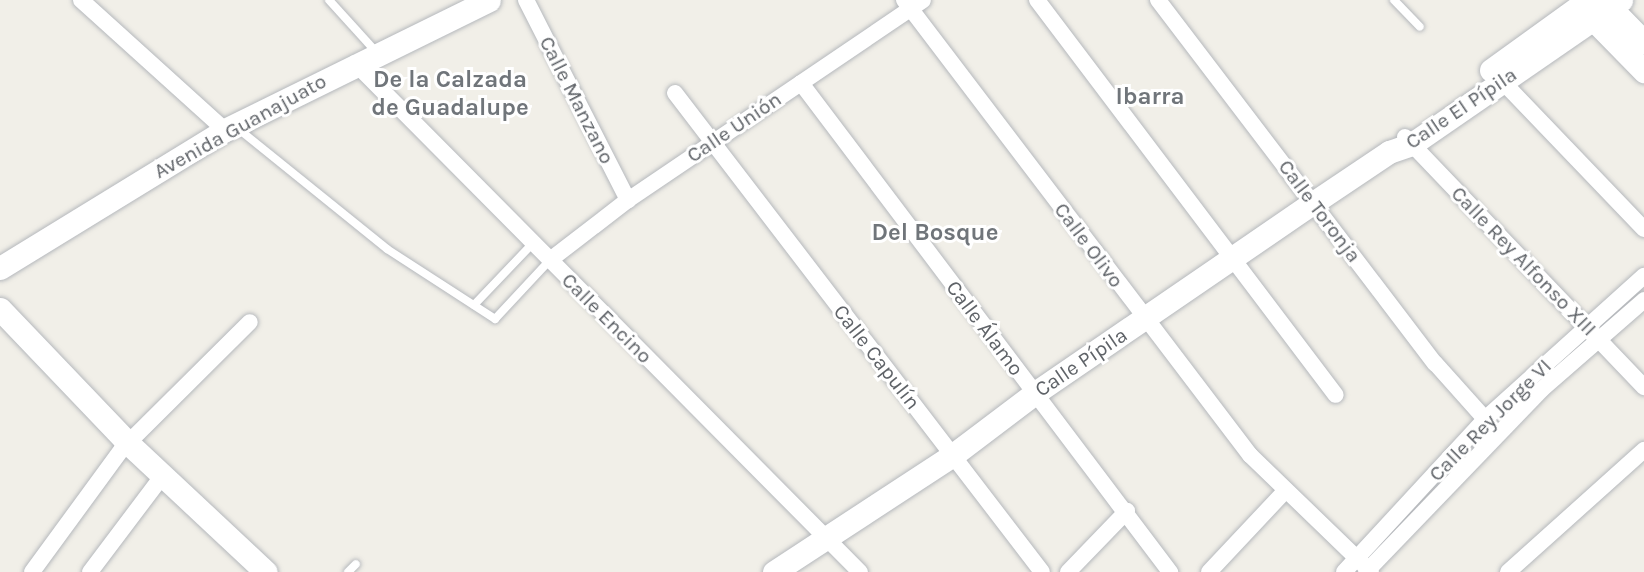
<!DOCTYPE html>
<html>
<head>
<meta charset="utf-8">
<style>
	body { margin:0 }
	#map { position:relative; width:1644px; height:572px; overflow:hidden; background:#f1efe8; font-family:Karla,sans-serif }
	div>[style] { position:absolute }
	.roads { filter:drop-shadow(0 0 2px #b5b8bc) drop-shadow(0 0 2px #b5b8bc) }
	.lane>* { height:8px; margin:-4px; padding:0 4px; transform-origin:4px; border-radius:4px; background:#fff }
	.street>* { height:16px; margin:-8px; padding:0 8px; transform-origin:8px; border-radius:8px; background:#fff }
	.secondary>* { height:23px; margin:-11.5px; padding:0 11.5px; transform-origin:11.5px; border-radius:11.5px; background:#fff }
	span { translate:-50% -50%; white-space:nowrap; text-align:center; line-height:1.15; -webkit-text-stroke:6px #fff; paint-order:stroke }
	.street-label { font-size:21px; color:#5f6368 }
	.quarter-label { font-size:24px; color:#70757a; font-weight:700 }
</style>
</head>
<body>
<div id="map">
	<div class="roads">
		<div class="lane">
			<i style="left:329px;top:0;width:72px;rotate:47.8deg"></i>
			<i style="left:1394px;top:0;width:37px;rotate:46deg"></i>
			<i style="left:236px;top:127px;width:194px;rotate:38.9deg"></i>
			<i style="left:387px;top:249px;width:129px;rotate:32.9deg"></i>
			<i style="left:495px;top:319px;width:81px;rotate:-47deg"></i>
			<i style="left:474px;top:305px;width:86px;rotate:-46.4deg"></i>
			<i style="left:348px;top:572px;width:11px;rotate:-45deg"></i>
		</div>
		<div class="street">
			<i style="left:81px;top:0;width:194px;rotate:42.1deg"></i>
			<i style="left:526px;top:0;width:225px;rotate:63deg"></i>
			<i style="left:904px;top:0;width:572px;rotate:52.75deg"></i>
			<i style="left:1250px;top:455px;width:168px;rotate:44deg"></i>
			<i style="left:1037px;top:0;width:495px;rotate:52.9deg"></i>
			<i style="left:1158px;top:0;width:457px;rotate:52.7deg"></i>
			<i style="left:1435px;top:363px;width:75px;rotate:48.2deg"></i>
			<i style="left:355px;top:63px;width:717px;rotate:45.23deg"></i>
			<i style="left:1502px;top:81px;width:205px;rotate:46.2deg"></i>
			<i style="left:801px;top:83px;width:613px;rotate:52.96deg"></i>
			<i style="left:675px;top:93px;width:603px;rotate:52.54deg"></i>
			<i style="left:1405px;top:137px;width:346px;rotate:46.3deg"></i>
			<i style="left:550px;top:260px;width:98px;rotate:-37.6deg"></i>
			<i style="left:628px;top:200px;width:356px;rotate:-34.1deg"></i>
			<i style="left:32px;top:572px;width:152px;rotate:-53.8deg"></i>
			<i style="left:122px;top:449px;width:180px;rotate:-44.8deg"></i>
			<i style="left:90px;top:572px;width:121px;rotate:-53deg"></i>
			<i style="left:1068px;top:572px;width:85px;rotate:-46deg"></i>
			<i style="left:1209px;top:572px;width:112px;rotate:-46.8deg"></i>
			<i style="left:1344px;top:572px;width:208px;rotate:-47.3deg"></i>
			<i style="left:1485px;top:419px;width:214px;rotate:-42deg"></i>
			<i style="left:1366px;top:572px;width:252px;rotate:-46.1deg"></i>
			<i style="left:1541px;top:390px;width:137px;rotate:-41.1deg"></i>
			<i style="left:1508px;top:572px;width:183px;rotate:-41.9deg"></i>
		</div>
		<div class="secondary">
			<i style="left:1603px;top:0;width:59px;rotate:45.7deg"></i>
			<i style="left:1584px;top:10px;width:86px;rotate:45.5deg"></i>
			<i style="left:1491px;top:70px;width:120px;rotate:-35.8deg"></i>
			<i style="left:0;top:268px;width:264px;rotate:-31.5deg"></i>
			<i style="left:225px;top:130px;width:294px;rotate:-26.2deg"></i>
			<i style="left:0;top:309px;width:187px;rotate:46.3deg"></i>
			<i style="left:129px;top:444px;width:187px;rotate:43.1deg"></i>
			<i style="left:774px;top:572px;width:214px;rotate:-33.2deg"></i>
			<i style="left:953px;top:455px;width:103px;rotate:-37.1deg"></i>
			<i style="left:1035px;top:393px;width:337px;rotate:-34.4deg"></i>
			<i style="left:1313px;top:203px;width:92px;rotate:-33.9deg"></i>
			<i style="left:1389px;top:152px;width:24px;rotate:-19deg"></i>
			<i style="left:1412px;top:144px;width:254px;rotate:-34.6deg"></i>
		</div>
	</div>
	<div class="street-label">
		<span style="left:577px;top:100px;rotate:63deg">Calle Manzano</span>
		<span style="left:1461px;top:108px;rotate:-34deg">Calle El Pípila</span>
		<span style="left:240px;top:126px;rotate:-29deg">Avenida Guanajuato</span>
		<span style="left:734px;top:127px;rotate:-34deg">Calle Unión</span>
		<span style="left:1320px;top:211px;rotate:53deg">Calle Toronja</span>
		<span style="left:1089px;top:245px;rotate:53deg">Calle Olivo</span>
		<span style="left:1524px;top:261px;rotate:46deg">Calle Rey Alfonso XIII</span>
		<span style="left:607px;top:318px;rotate:45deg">Calle Encino</span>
		<span style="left:985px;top:328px;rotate:53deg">Calle Álamo</span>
		<span style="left:877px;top:357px;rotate:52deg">Calle Capulín</span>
		<span style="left:1081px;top:362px;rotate:-34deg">Calle Pípila</span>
		<span style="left:1490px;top:420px;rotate:-45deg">Calle Rey Jorge VI</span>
	</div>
	<div class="quarter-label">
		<span style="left:450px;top:94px">De la Calzada<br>de Guadalupe</span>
		<span style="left:1150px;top:97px">Ibarra</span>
		<span style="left:935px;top:233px">Del Bosque</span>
	</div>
</div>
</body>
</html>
